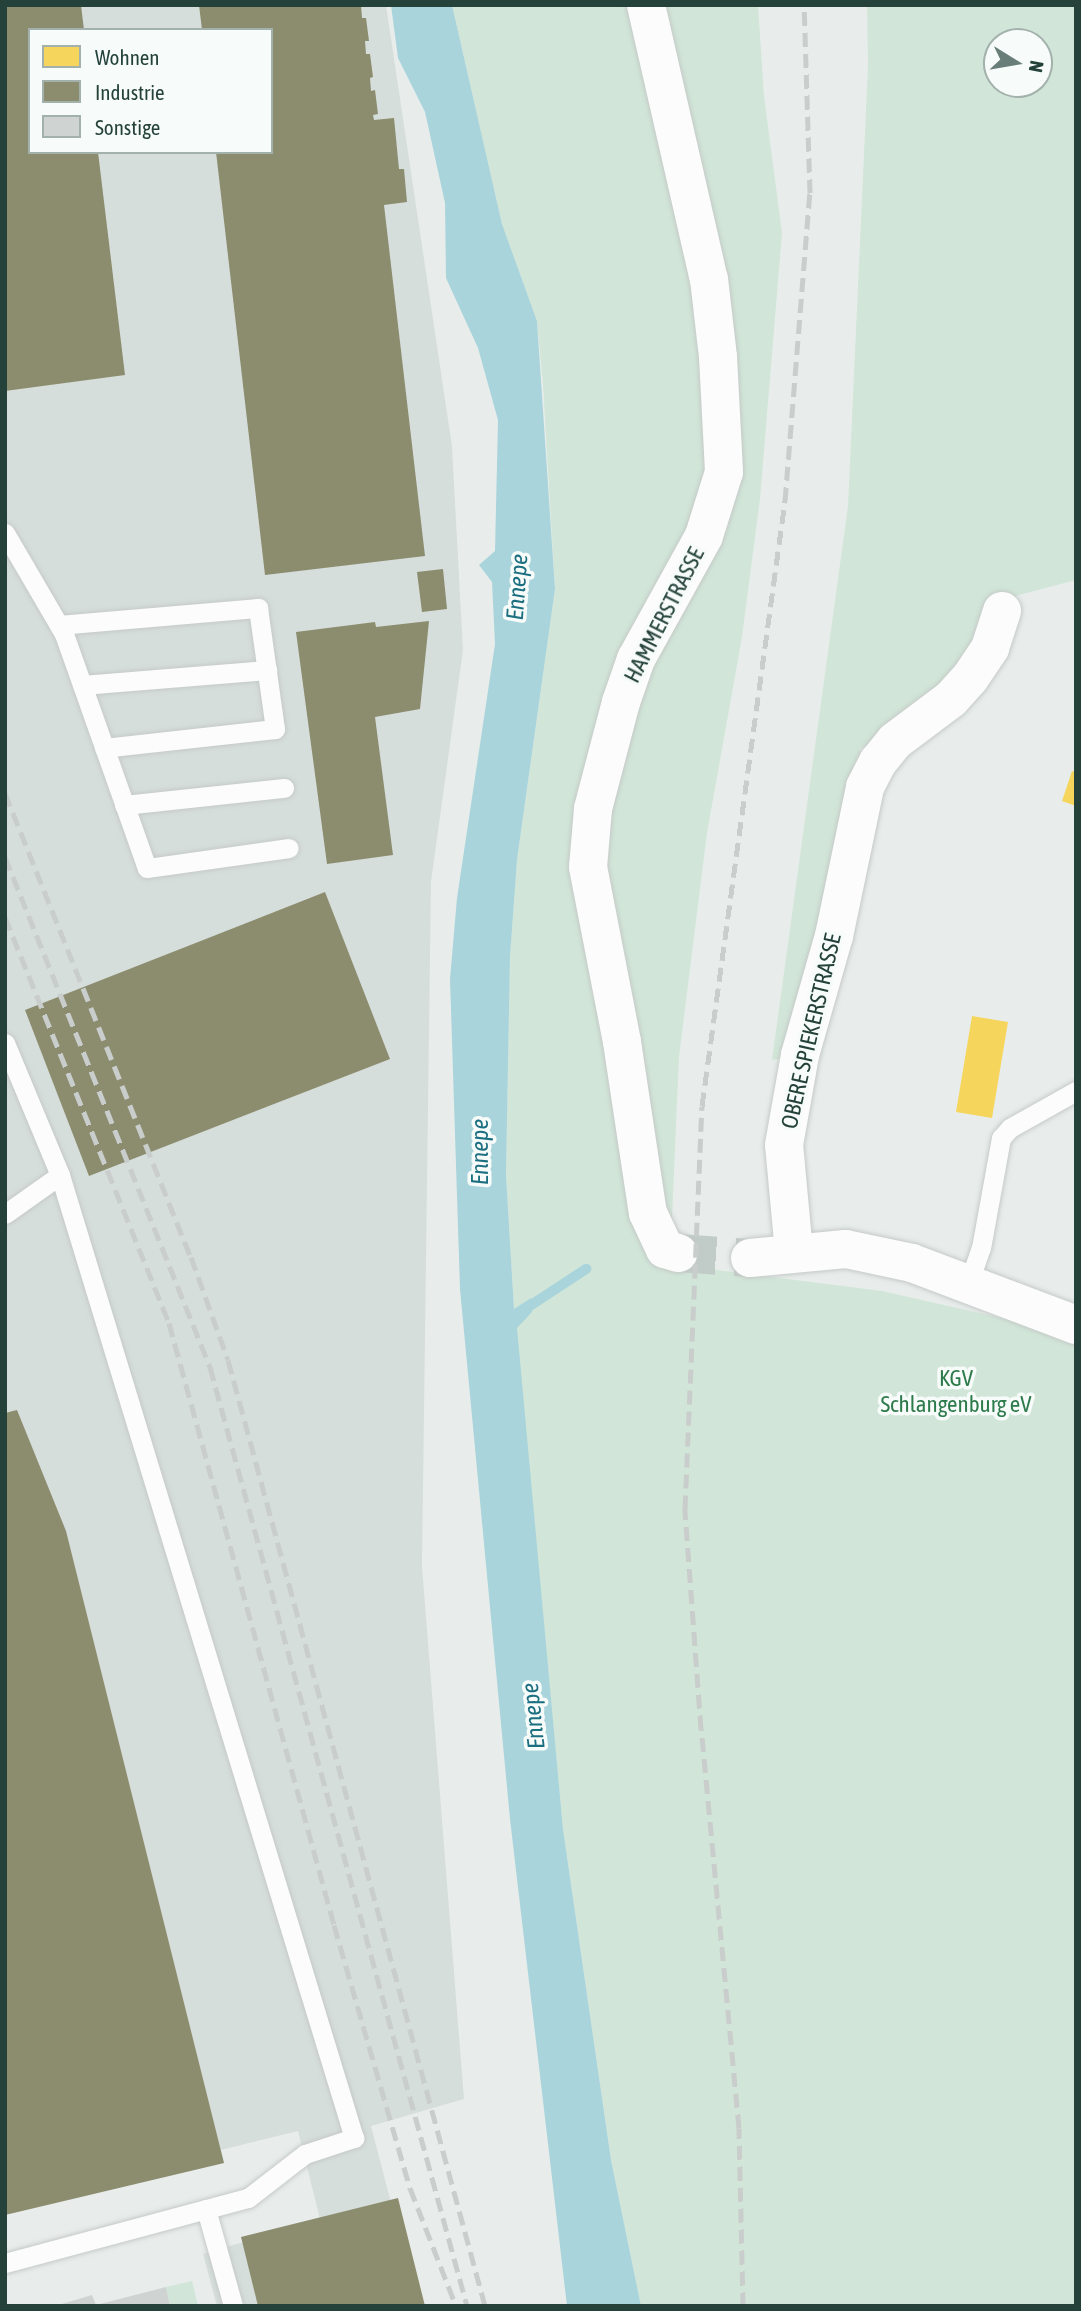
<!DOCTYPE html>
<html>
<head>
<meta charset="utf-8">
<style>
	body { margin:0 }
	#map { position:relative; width:1081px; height:2311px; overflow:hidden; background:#e8edeb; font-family:"Asap Condensed",sans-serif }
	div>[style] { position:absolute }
	.built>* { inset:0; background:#d6dedb }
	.green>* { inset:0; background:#d1e6d8 }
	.water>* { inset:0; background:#a9d4db }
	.homes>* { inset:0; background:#f6d55c }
	.industry>* { inset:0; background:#8c8c6e }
	.stream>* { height:10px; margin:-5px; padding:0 5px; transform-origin:5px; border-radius:5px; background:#a9d4db }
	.building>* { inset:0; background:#cfd4d2 }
	.minor-tunnel>* { height:38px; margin-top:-19px; transform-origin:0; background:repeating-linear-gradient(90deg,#c1cbc8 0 38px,transparent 0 57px) }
	.roads { filter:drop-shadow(0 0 2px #c5cac8) drop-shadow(0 0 2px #c5cac8) }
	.service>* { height:19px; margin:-9.5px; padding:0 9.5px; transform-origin:9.5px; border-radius:9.5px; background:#fcfcfc }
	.minor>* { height:38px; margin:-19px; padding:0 19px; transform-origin:19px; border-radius:19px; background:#fcfcfc }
	.rail>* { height:5px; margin-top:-2.5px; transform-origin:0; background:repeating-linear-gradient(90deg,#c9cdcc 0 14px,transparent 0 21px) }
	span { translate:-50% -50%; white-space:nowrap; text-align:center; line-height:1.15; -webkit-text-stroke:7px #f7fbf9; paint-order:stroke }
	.street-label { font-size:23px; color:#24423a }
	.park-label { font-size:23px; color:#2d7a4b }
	.water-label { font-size:24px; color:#1c6f80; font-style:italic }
	.frame { position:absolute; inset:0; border:7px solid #24423a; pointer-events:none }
	.legend { position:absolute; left:28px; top:28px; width:245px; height:126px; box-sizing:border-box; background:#f7fbf9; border:2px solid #a3b1ad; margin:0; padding:9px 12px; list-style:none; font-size:21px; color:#24423a }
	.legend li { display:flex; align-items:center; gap:14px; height:35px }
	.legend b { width:35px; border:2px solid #a3b1ad }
	.north { position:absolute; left:983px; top:28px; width:70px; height:70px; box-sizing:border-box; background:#f7fbf9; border:2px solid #a3b1ad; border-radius:50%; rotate:101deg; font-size:19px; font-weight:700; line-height:28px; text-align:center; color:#24423a }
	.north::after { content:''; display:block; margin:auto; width:24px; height:32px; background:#697e78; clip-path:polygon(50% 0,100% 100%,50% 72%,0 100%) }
</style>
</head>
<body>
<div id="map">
	<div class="built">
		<i style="clip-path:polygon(evenodd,5px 5px,386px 5px,452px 446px,463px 650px,431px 882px,422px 1566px,464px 2099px,371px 2126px,418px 2306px,217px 2306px,203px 2254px,320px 2219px,298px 2131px,221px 2150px,224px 2163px,5px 2215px,5px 5px,30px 30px,271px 30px,271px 152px,30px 152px,30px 30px)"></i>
	</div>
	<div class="green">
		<i style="clip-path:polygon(452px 5px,758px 5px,764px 96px,782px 233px,760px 499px,742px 637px,707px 833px,679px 1057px,670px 1264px,882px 1291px,1076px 1335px,1076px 2306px,641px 2306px,611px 2160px,563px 1829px,516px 1327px,532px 1312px,531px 1299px,514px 1310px,506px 1175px,510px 957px,517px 860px,555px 589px,543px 385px,537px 321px,502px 224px)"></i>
		<i style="clip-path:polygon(evenodd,867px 5px,1076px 5px,1076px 580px,992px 602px,971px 661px,876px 742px,860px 748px,865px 787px,800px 1055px,772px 1060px,848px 506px,868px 66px,867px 5px,997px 42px,1039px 42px,1039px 84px,997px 84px,997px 42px)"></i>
		<i style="clip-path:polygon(192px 2281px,198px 2306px,170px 2306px,166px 2287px)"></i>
	</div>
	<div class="water">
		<i style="clip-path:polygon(391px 5px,452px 5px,502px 224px,537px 321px,555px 589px,517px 860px,510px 957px,506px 1175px,514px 1309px,531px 1298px,532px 1312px,517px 1328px,563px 1829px,611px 2160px,641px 2306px,567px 2306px,510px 1819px,460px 1289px,450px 979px,457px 898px,495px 644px,492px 582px,479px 565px,495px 551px,498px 420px,478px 348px,446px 278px,445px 203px,425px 112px,398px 58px)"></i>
	</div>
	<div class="homes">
		<i style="clip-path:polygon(1072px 771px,1076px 772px,1076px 806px,1062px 801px)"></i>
		<i style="clip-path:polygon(972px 1016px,1008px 1022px,992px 1118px,956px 1112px)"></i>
	</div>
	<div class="industry">
		<i style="clip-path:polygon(5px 5px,81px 5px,84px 30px,30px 30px,30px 152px,98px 152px,125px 375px,5px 391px)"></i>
		<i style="clip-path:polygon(199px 5px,361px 5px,362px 18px,366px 18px,369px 41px,365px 41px,366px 54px,370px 54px,373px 77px,370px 78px,371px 91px,375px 90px,378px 114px,373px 115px,374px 120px,394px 118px,399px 169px,404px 169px,407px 202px,384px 205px,425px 556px,265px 575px,216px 152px,271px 152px,271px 30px,202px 30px)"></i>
		<i style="clip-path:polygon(443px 569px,447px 609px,422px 612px,417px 572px)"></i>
		<i style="clip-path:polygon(429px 621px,420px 709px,375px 717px,393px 855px,327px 864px,296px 632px,375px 622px,376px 627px)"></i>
		<i style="clip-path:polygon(325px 892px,390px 1059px,89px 1176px,25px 1010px)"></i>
		<i style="clip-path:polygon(17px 1410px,66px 1531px,224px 2163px,5px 2215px,5px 1413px)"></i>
		<i style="clip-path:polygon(398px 2198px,425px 2306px,258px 2306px,241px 2237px)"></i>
	</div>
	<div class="stream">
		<i style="left:522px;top:1311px;width:77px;rotate:-33.3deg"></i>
	</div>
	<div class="building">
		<i style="clip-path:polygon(166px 2287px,170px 2306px,55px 2306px,92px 2295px,96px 2305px)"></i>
	</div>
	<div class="minor-tunnel">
		<i style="left:678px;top:1253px;width:72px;rotate:4deg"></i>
	</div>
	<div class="roads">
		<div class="service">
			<i style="left:5px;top:533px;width:117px;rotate:59.7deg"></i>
			<i style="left:64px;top:634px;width:248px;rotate:70.5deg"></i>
			<i style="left:147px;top:868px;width:143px;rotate:-8deg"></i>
			<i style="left:59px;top:625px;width:200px;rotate:-4.9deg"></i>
			<i style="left:258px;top:608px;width:122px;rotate:82deg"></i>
			<i style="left:275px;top:729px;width:172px;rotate:173.7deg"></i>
			<i style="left:82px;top:685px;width:186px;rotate:-4.6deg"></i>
			<i style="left:124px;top:805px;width:161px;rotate:-6.1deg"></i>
			<i style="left:5px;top:1043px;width:143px;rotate:67.4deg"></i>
			<i style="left:60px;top:1175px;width:67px;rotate:144.7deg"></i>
			<i style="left:969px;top:1282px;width:36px;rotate:-71deg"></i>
			<i style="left:981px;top:1248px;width:112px;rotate:-79.7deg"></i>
			<i style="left:1001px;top:1138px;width:13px;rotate:-48deg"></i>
			<i style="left:1010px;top:1128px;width:76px;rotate:-29.3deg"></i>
			<i style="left:206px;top:2209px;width:101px;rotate:74.4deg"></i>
			<i style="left:5px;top:2263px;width:252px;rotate:-15deg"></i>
			<i style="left:248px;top:2198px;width:72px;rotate:-37.7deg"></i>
			<i style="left:305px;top:2154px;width:52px;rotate:-18.1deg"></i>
			<i style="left:354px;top:2138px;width:1007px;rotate:-106.98deg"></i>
		</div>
		<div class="minor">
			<i style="left:646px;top:5px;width:281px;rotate:77.1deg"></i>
			<i style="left:709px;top:279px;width:79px;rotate:83.4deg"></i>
			<i style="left:718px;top:357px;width:115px;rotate:87deg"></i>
			<i style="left:724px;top:472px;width:67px;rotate:107.4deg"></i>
			<i style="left:704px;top:536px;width:141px;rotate:118.9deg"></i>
			<i style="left:636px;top:659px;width:46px;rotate:109.2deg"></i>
			<i style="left:621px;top:702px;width:111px;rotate:104.7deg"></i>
			<i style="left:593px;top:809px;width:58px;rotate:94.9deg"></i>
			<i style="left:588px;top:867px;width:178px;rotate:79deg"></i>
			<i style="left:622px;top:1042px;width:173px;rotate:81.4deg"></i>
			<i style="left:648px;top:1213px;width:40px;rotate:65deg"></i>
			<i style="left:665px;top:1249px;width:14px;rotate:17deg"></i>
			<i style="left:794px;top:1252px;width:107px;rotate:-95.3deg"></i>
			<i style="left:784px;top:1145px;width:91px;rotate:-79.9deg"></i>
			<i style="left:800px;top:1055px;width:124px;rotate:-74.1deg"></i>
			<i style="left:834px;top:936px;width:152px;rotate:-78.2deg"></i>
			<i style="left:865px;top:787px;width:28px;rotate:-63deg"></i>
			<i style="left:878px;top:762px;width:27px;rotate:-51deg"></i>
			<i style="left:895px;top:741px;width:70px;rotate:-36.9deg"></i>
			<i style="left:951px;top:699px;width:28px;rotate:-48deg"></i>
			<i style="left:970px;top:678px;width:36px;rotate:-56deg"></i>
			<i style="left:990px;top:648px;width:39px;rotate:-72deg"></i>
			<i style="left:750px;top:1258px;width:96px;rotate:-5.4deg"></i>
			<i style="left:846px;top:1249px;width:67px;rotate:12deg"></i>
			<i style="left:912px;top:1263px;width:175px;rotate:20.7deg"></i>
		</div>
	</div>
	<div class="rail">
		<i style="left:5px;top:793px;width:500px;rotate:68.2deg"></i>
		<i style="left:191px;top:1257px;width:109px;rotate:70.2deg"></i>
		<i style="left:228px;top:1360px;width:980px;rotate:74.8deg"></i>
		<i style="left:5px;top:857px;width:550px;rotate:68.1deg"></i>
		<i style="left:210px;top:1367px;width:974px;rotate:74.69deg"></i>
		<i style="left:5px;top:917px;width:438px;rotate:68deg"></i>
		<i style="left:169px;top:1323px;width:624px;rotate:74.67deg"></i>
		<i style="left:334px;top:1925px;width:274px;rotate:73.9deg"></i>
		<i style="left:410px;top:2188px;width:127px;rotate:68.7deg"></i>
		<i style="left:743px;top:2306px;width:178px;rotate:-91.3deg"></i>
		<i style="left:739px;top:2128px;width:401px;rotate:-95.4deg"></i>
		<i style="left:701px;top:1729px;width:221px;rotate:-94.2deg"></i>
		<i style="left:685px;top:1509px;width:403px;rotate:-87.6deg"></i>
		<i style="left:702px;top:1106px;width:611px;rotate:-82.19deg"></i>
		<i style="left:785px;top:501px;width:309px;rotate:-85.4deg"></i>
		<i style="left:810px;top:193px;width:188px;rotate:-91.8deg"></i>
	</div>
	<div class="street-label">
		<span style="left:664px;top:615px;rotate:-63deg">HAMMERSTRASSE</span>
		<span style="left:811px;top:1031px;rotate:-77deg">OBERE SPIEKERSTRASSE</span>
	</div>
	<div class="park-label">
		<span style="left:956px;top:1391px">KGV<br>Schlangenburg eV</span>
	</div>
	<div class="water-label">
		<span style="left:517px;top:587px;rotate:-86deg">Ennepe</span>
		<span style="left:480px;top:1152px;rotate:-90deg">Ennepe</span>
		<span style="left:533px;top:1716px;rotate:-96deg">Ennepe</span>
	</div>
	<div class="frame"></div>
	<ul class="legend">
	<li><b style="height:19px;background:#f6d55c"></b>Wohnen</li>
	<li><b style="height:19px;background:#8c8c6e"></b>Industrie</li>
	<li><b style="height:19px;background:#cfd4d2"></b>Sonstige</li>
	</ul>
	<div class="north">N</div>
</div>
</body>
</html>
